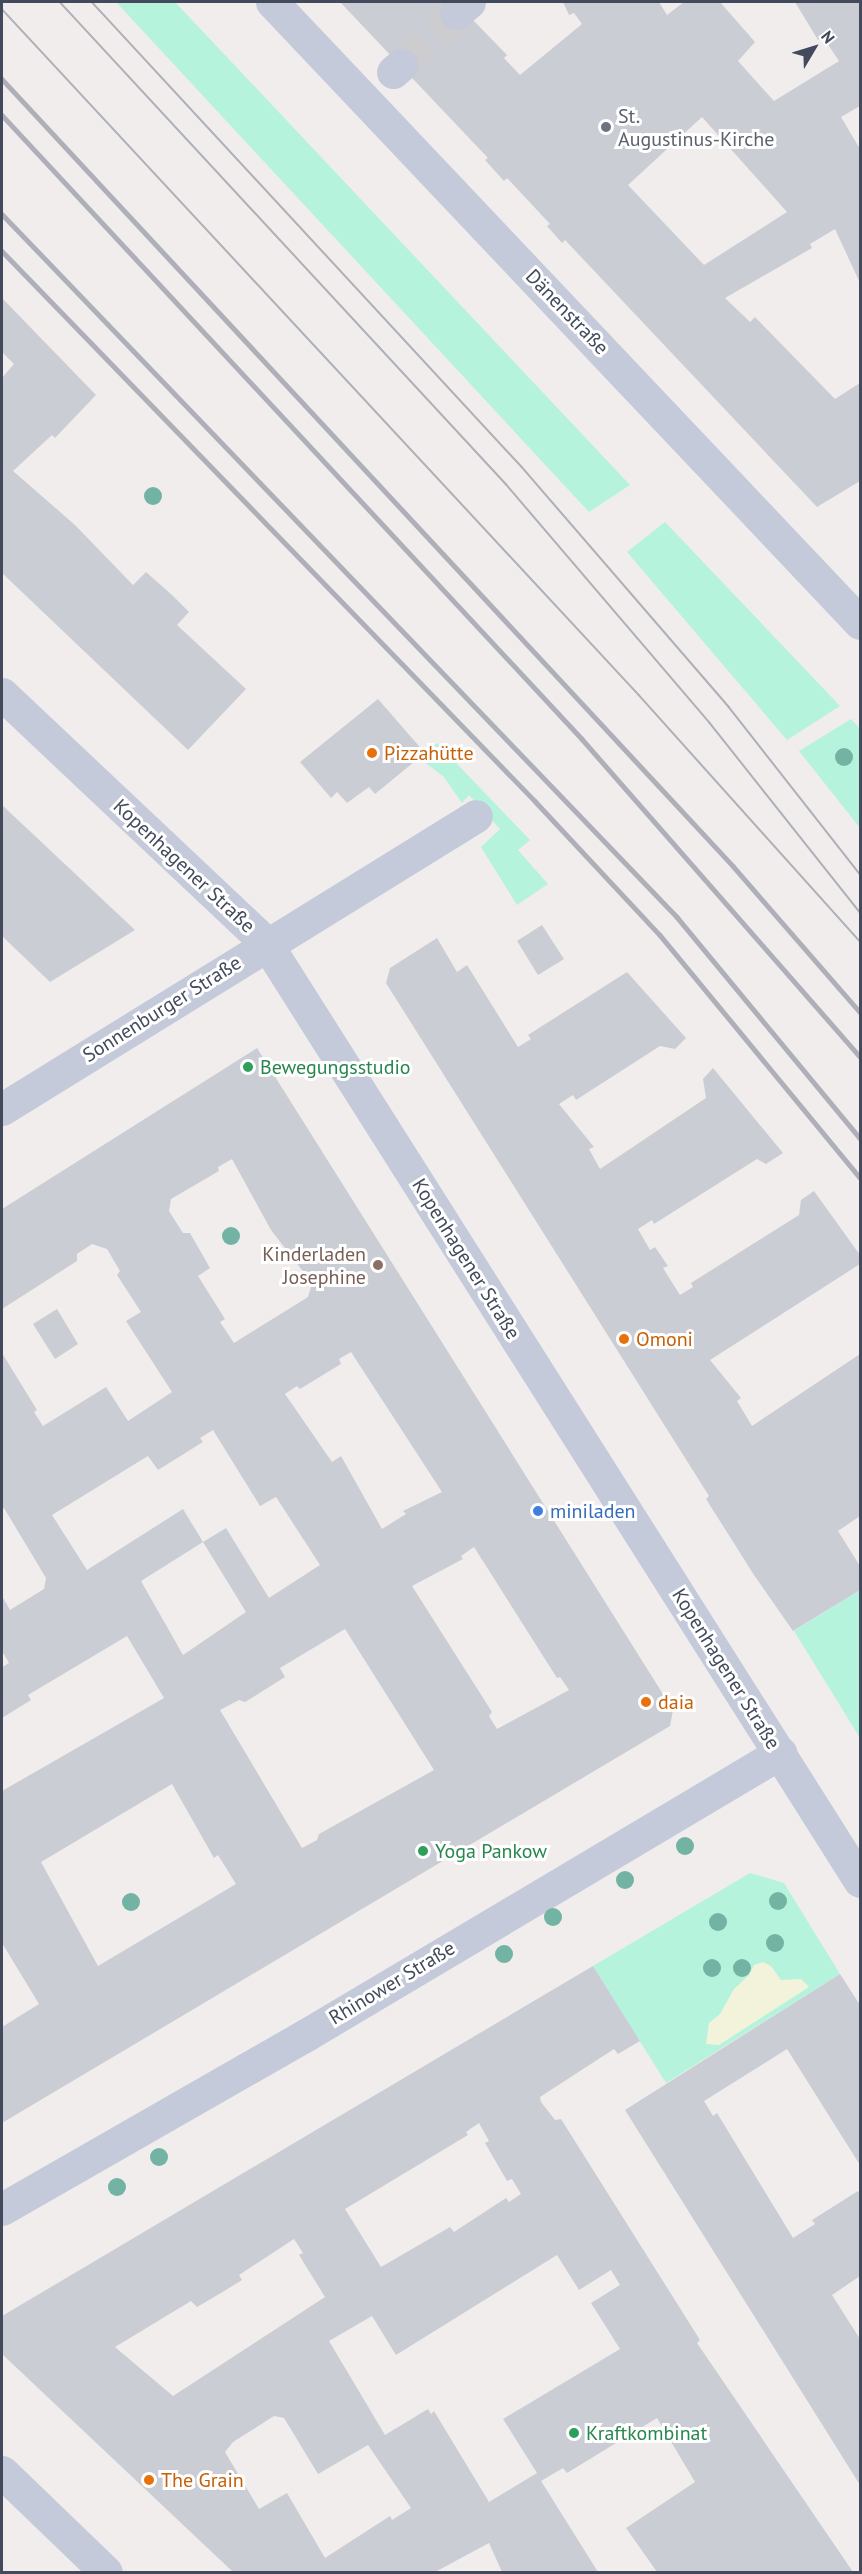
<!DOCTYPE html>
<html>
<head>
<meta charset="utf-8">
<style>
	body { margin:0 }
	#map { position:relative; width:862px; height:2574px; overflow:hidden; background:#f0edec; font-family:"PT Sans",sans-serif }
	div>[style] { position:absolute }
	.green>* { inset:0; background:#b5f3dd }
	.sand>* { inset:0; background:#f3f2db }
	.building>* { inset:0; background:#cbcdd5 }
	.minor-tunnel>* { height:33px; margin-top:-16.5px; transform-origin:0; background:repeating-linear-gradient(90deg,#cdcccf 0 33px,transparent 0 49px) }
	.minor>* { height:33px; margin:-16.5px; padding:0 16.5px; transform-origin:16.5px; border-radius:16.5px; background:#c4cad9 }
	.tram>* { height:1.5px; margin:-0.75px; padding:0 0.75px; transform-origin:0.75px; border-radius:0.75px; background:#aeafb8 }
	.rail>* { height:4.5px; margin:-2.25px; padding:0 2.25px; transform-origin:2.25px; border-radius:2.25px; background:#aeafb8 }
	.trees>* { width:18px; height:18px; margin:-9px; border-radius:50%; background:#73b3a3 }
	.dots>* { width:16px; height:16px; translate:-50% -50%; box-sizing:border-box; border:3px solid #fff; border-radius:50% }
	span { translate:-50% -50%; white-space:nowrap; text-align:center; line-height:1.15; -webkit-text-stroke:6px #fff; paint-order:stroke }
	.worship-label { font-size:20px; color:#5b616d }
	.left { translate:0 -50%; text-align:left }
	.street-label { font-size:20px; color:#434a5c }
	.food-label { font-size:20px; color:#c56008 }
	.leisure-label { font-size:20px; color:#27864d }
	.education-label { font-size:20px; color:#785e54 }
	.right { translate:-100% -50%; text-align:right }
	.shop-label { font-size:20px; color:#366cbe }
	.frame { position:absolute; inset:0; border:3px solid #434a5c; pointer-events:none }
	.north { position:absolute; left:784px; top:18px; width:60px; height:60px; -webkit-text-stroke:4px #fff; paint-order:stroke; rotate:52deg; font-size:16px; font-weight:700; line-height:24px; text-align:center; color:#434a5c }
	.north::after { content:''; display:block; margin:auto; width:21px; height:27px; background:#434a5c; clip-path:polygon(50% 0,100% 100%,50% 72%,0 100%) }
</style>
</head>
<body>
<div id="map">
	<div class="green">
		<i style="clip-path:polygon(116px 2px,175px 2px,630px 485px,589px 512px)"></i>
		<i style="clip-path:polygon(665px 522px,840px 706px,787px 740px,627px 552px)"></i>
		<i style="clip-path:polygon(851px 719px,860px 729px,860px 828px,799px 751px)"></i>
		<i style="clip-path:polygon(437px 743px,530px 840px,518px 850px,548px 884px,517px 905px,481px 847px,500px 829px,469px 795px,462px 803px,444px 777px,419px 758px)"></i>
		<i style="clip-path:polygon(860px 1590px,860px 1738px,794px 1631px)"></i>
		<i style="clip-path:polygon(750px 1873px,784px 1883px,840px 1974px,666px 2083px,593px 1966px)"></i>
	</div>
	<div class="sand">
		<i style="clip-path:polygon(763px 1962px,771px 1966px,781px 1980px,801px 1979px,809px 1987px,719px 2045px,706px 2044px,709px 2023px,720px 2014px,734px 1989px,749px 1975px,754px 1965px)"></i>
	</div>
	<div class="building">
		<i style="clip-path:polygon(evenodd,340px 2px,446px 2px,473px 20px,507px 55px,504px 58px,520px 75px,582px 24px,574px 13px,569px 15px,563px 2px,659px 2px,667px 15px,684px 2px,720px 2px,755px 42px,738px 61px,774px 101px,839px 61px,823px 37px,818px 40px,795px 2px,860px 2px,860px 106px,841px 117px,860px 149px,860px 283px,835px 229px,810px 244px,812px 248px,725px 298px,750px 322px,755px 317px,835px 399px,860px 383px,860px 481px,817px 507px,565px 240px,562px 243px,547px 226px,550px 224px,507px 178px,504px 181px,485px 160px,488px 158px,340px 2px,702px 117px,787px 212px,704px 265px,628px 185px,702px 117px)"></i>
		<i style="clip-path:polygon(2px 298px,96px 395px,55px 438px,52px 435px,13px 471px,75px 525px,133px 585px,146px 572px,172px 595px,189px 612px,177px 625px,246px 689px,188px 750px,2px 573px,2px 378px,14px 364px,2px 352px)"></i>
		<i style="clip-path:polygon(378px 699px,425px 753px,375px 794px,369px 787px,347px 803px,337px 792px,331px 798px,300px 762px)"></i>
		<i style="clip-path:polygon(2px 805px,135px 930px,50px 982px,2px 936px)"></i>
		<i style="clip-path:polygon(542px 925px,564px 959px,538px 975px,517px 941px)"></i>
		<i style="clip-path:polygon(437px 938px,457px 972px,467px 965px,518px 1047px,531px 1039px,528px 1035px,627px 972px,686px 1038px,675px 1049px,660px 1046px,576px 1100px,573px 1095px,559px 1104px,594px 1147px,589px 1149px,600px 1169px,706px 1098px,703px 1079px,713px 1068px,783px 1153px,766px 1164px,757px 1159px,654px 1224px,652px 1220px,638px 1229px,650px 1250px,655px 1247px,668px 1266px,663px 1268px,680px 1295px,693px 1287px,691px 1283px,799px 1215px,801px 1200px,814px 1191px,860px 1255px,860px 1264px,710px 1360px,741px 1398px,737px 1401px,752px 1426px,860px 1354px,860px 1516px,838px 1531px,860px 1566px,860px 1590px,793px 1631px,754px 1575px,706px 1499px,709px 1496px,386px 983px,390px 968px)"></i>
		<i style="clip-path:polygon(evenodd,257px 1048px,673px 1710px,670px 1726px,2px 2123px,2px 2027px,39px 2004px,2px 1943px,2px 1791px,164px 1698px,127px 1636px,28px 1695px,31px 1700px,2px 1718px,2px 1667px,9px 1663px,2px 1651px,2px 1596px,10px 1610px,44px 1589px,46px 1578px,4px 1508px,2px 1510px,2px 1353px,37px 1410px,34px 1412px,43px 1426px,106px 1387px,128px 1421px,172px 1392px,126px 1321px,141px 1312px,117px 1275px,120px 1271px,107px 1249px,92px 1244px,77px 1254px,77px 1261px,2px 1309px,2px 1209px,257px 1048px,232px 1159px,271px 1230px,312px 1283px,308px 1297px,234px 1343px,220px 1322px,225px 1319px,198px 1276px,210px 1268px,190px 1233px,183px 1233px,169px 1211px,171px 1199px,219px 1171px,218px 1167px,232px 1159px,257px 1048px,351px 1352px,442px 1492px,403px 1511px,406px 1514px,382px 1529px,341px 1456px,332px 1462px,285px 1394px,297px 1386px,300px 1389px,341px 1364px,339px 1359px,351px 1352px,257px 1048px,213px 1430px,260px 1506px,276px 1497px,320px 1565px,269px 1598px,226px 1528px,203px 1542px,183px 1509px,87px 1570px,52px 1515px,148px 1456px,158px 1470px,203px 1442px,200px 1438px,213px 1430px,257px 1048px,203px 1542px,246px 1612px,183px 1655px,141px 1581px,203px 1542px,257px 1048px,474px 1547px,557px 1678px,560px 1677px,569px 1690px,497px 1729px,489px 1716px,492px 1712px,412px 1586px,463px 1559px,461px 1556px,474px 1547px,257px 1048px,345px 1629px,434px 1770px,319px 1834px,317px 1840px,302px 1848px,220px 1710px,239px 1700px,245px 1702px,285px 1677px,280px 1668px,345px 1629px,257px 1048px,172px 1784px,214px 1858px,218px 1855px,236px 1884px,98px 1966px,41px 1862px,172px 1784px)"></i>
		<i style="clip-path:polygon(57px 1309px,78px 1344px,55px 1359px,33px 1324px)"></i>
		<i style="clip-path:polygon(evenodd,593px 1966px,640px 2041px,618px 2054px,614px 2049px,540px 2097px,541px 2102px,555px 2120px,561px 2119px,700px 2340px,697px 2343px,853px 2572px,657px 2572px,626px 2528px,695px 2482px,657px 2418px,567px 2473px,563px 2468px,541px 2481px,598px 2572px,502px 2572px,489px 2543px,435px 2572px,233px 2572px,2px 2354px,2px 2316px,593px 1966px,479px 2123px,489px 2141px,485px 2143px,507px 2181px,512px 2179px,521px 2194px,509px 2202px,506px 2198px,454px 2232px,450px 2227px,381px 2267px,345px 2209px,468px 2135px,466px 2132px,479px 2123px,593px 1966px,294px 2239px,303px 2253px,299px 2255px,325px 2297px,173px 2396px,115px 2347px,191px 2301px,197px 2307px,221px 2293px,242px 2280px,239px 2275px,294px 2239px,593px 1966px,557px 2255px,579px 2290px,611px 2270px,620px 2285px,591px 2303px,620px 2349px,503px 2419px,537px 2473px,489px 2502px,434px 2411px,431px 2414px,428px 2409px,385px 2435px,329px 2341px,372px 2316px,396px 2355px,557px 2255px,593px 1966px,274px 2416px,284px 2418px,318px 2474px,368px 2445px,411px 2508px,392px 2520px,390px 2516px,325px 2558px,287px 2493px,259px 2509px,225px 2452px,233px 2442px,274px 2416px)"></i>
		<i style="clip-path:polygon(840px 1974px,860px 2005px,860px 2165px,787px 2049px,704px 2101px,713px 2116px,717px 2113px,793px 2238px,815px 2224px,812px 2220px,858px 2191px,860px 2195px,860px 2276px,832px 2295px,860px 2339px,860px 2485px,625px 2110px)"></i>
	</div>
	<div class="minor-tunnel">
		<i style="left:401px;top:65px;width:76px;rotate:-43.4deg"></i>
	</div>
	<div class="minor">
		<i style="left:272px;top:2px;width:855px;rotate:46.56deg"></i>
		<i style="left:456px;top:13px;width:17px;rotate:-40deg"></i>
		<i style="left:393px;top:72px;width:11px;rotate:-41deg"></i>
		<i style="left:2px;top:694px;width:363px;rotate:43.3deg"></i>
		<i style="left:266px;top:943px;width:1110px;rotate:57.66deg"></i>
		<i style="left:2px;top:1109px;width:557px;rotate:-31.72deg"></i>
		<i style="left:2px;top:2209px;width:350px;rotate:-29.8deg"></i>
		<i style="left:306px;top:2035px;width:552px;rotate:-30.75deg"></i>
		<i style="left:2px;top:2472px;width:144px;rotate:43.9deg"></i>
	</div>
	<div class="tram">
		<i style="left:60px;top:2px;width:657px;rotate:47.22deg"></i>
		<i style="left:506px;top:484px;width:314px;rotate:49.5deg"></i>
		<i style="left:710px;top:723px;width:241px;rotate:51.6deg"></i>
		<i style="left:92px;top:2px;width:633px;rotate:47.24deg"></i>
		<i style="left:522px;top:467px;width:317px;rotate:49.2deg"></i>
		<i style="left:729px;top:707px;width:212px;rotate:51.9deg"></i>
		<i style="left:2px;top:9px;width:936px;rotate:47.12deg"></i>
		<i style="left:639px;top:695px;width:331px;rotate:48.1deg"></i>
	</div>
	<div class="rail">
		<i style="left:2px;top:79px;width:1074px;rotate:47.11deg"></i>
		<i style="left:733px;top:866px;width:194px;rotate:49deg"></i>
		<i style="left:2px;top:115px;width:852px;rotate:47.09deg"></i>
		<i style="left:582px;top:739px;width:422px;rotate:48.8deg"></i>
		<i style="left:2px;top:214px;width:975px;rotate:46.16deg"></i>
		<i style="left:677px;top:917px;width:287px;rotate:50.4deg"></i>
		<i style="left:2px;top:251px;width:766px;rotate:45.9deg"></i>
		<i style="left:535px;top:801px;width:183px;rotate:47deg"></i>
		<i style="left:660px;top:935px;width:315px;rotate:50.5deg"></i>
	</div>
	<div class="trees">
		<i style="left:153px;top:496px"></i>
		<i style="left:844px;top:757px"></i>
		<i style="left:231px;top:1236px"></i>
		<i style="left:685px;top:1846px"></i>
		<i style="left:625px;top:1880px"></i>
		<i style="left:778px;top:1901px"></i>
		<i style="left:131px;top:1902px"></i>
		<i style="left:553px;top:1917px"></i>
		<i style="left:718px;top:1922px"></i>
		<i style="left:775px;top:1943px"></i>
		<i style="left:504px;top:1954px"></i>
		<i style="left:712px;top:1968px"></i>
		<i style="left:742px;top:1968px"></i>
		<i style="left:159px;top:2157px"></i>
		<i style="left:117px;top:2187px"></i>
	</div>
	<div class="dots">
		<i style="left:606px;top:127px;background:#6b7280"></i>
		<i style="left:372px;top:753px;background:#e8710a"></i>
		<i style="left:248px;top:1067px;background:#2e9e5b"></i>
		<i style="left:378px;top:1265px;background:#8d6e63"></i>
		<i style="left:624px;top:1339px;background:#e8710a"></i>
		<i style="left:538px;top:1511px;background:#3f7fe0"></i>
		<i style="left:646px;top:1702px;background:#e8710a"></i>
		<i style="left:423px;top:1851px;background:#2e9e5b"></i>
		<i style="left:574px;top:2433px;background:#2e9e5b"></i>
		<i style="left:149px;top:2480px;background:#e8710a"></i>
	</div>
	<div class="worship-label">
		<span class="left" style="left:618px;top:128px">St.<br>Augustinus-Kirche</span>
	</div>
	<div class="street-label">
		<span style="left:567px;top:312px;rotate:46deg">Dänenstraße</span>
		<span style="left:184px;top:866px;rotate:43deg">Kopenhagener Straße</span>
		<span style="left:162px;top:1009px;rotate:-32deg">Sonnenburger Straße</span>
		<span style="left:466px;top:1259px;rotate:58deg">Kopenhagener Straße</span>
		<span style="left:726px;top:1669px;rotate:58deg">Kopenhagener Straße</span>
		<span style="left:392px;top:1983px;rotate:-31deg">Rhinower Straße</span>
	</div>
	<div class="food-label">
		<span class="left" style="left:384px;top:753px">Pizzahütte</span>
		<span class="left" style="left:636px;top:1339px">Omoni</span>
		<span class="left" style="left:658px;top:1702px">daia</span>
		<span class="left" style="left:161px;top:2480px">The Grain</span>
	</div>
	<div class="leisure-label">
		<span class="left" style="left:260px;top:1067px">Bewegungsstudio</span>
		<span class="left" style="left:435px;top:1851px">Yoga Pankow</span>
		<span class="left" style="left:586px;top:2433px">Kraftkombinat</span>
	</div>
	<div class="education-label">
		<span class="right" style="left:366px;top:1266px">Kinderladen<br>Josephine</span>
	</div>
	<div class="shop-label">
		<span class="left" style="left:550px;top:1511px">miniladen</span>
	</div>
	<div class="frame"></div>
	<div class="north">N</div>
</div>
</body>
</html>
